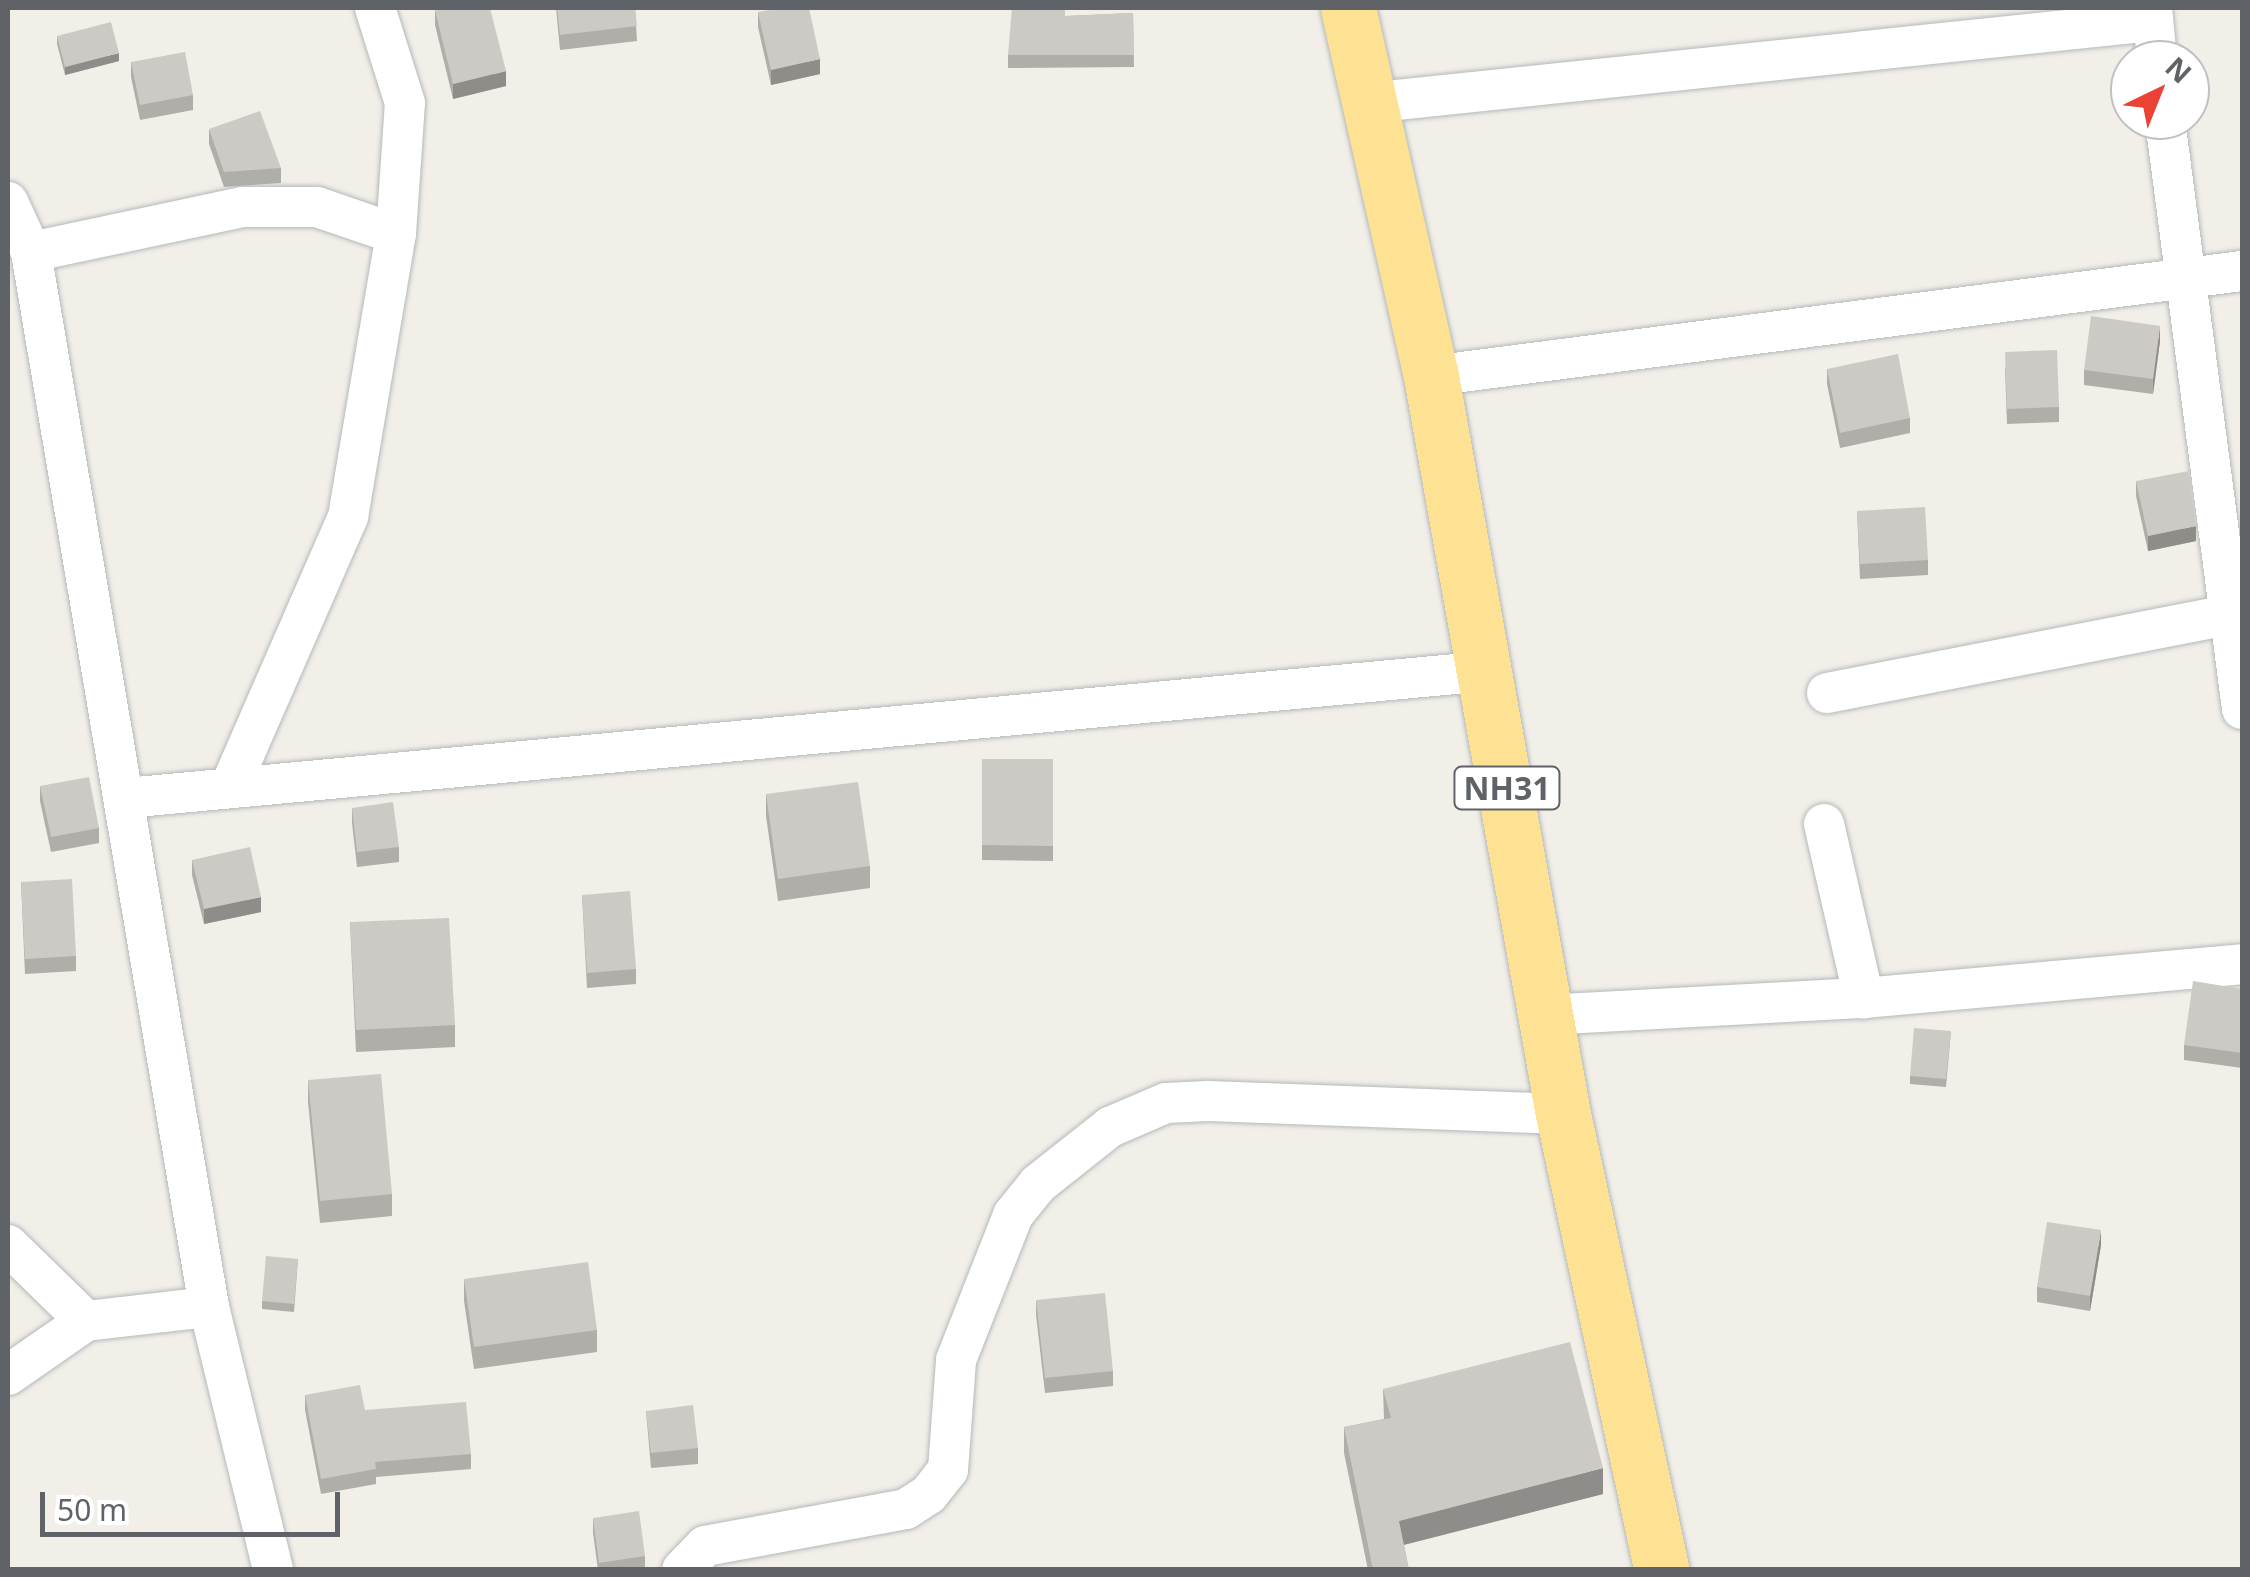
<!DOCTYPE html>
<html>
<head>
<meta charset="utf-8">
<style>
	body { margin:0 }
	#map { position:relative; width:2250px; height:1577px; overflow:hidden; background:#f1efe8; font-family:"Noto Sans",sans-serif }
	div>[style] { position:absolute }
	.roads { filter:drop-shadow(0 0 2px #b5b8bc) drop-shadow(0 0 2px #b5b8bc) }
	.minor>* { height:40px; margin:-20px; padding:0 20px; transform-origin:20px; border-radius:20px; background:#fff }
	.highway>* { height:55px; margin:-27.5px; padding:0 27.5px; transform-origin:27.5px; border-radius:27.5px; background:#fde293 }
	.wall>* { inset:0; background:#afaea9 }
	.shaded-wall>* { inset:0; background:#8f8d8a }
	.building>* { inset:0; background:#cccac5 }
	span { translate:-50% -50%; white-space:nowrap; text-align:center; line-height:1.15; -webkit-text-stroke:10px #fff; paint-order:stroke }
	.shield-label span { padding:2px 8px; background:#fff; border:2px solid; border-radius:8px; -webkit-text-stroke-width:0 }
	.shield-label { font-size:32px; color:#5f6368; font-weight:700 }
	.frame { position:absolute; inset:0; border:10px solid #5f6368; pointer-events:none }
	.north { position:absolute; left:2110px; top:40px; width:100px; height:100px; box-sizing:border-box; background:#fff; border:2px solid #bfc1c3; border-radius:50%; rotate:43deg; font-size:28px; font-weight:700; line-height:40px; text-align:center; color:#5f6368 }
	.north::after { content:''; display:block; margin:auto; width:35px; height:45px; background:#ea4335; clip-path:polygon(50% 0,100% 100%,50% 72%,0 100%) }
	.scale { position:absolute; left:40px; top:1492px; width:300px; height:45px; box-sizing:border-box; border:5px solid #5f6368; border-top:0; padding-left:12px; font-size:30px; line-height:35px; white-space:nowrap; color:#5f6368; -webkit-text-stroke:8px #fff; paint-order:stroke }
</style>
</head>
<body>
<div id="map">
	<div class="roads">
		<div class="minor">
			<i style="left:2152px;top:8px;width:52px;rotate:84.5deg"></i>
			<i style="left:1368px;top:103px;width:788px;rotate:-5.97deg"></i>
			<i style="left:2165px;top:120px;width:594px;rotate:82.55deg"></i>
			<i style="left:8px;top:202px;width:55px;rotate:65.3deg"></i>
			<i style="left:31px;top:252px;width:1070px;rotate:80.42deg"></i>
			<i style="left:209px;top:1307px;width:271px;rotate:76.3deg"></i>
			<i style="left:31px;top:252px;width:217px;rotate:-12deg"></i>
			<i style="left:243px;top:207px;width:74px"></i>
			<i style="left:317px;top:207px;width:83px;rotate:18.9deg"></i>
			<i style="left:1431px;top:376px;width:818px;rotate:-7.38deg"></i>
			<i style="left:1827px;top:693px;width:423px;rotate:-11deg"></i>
			<i style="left:230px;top:787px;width:295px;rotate:-66.4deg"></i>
			<i style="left:348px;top:517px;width:287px;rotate:-80.4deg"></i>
			<i style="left:396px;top:234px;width:131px;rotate:-86.1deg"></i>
			<i style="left:405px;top:103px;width:100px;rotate:-107.5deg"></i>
			<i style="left:126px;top:798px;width:1367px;rotate:-5.33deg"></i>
			<i style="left:1824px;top:824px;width:179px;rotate:77.1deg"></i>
			<i style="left:1546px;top:1015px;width:318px;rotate:-3.1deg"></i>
			<i style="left:1864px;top:998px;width:380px;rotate:-5.1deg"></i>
			<i style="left:8px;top:1245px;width:109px;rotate:44.3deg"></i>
			<i style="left:86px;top:1321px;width:124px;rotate:-6.5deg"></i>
			<i style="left:8px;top:1375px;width:95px;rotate:-34.7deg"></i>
			<i style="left:682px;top:1570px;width:33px;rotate:-46deg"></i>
			<i style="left:705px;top:1546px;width:204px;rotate:-10.4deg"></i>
			<i style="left:906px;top:1509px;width:27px;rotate:-33deg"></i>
			<i style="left:929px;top:1494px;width:31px;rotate:-52deg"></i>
			<i style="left:948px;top:1470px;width:110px;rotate:-85.8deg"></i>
			<i style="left:956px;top:1360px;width:156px;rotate:-68.5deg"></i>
			<i style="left:1013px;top:1215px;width:40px;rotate:-51deg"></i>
			<i style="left:1038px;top:1184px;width:92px;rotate:-38.4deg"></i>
			<i style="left:1110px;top:1127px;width:61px;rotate:-23.2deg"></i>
			<i style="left:1166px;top:1103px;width:42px;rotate:-2.7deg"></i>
			<i style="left:1208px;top:1101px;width:355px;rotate:2.1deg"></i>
		</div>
		<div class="highway">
			<i style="left:1348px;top:8px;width:377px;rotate:77.3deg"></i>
			<i style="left:1431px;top:376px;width:750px;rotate:79.86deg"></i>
			<i style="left:1563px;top:1114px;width:467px;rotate:77.8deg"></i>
		</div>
	</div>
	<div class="wall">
		<i style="clip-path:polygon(556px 8px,635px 8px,637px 41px,560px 50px)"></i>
		<i style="clip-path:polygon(435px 10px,506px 86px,453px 99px,435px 25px)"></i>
		<i style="clip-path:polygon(758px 12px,820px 74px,771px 85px,758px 27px)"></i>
		<i style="clip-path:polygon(1133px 13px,1134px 67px,1008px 68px,1008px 55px,1066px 16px)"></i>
		<i style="clip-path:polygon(57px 36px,119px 61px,65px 75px,57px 44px)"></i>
		<i style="clip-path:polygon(131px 62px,193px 95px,193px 110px,140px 120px,131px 77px)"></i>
		<i style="clip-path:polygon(209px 129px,281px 168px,281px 183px,224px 187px,209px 144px)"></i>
		<i style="clip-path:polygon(2160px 341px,2153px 394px,2084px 385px,2084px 370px)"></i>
		<i style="clip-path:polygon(2005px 367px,2059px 407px,2059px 422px,2007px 424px)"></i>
		<i style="clip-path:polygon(1827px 369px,1910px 418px,1910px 433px,1840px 448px,1827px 384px)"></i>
		<i style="clip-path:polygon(2136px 481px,2196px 541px,2148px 551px,2136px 496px)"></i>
		<i style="clip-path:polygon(1857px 511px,1928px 560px,1928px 575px,1860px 579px)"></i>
		<i style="clip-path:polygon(982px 759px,1053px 759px,1053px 861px,982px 860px)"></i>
		<i style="clip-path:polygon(40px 786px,99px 828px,99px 843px,51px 852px,40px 801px)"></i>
		<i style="clip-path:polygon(766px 794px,870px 866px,870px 888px,778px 901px,766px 816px)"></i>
		<i style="clip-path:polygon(352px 808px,399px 847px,399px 862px,357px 867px,352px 823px)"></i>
		<i style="clip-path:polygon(192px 860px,261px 912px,204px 924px,192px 875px)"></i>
		<i style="clip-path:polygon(21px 882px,76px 956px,76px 971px,25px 974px)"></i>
		<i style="clip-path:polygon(582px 895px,636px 969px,636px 984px,587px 988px)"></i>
		<i style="clip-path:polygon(350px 922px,455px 1025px,455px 1047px,356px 1052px)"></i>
		<i style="clip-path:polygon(2242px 989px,2242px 1068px,2184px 1060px,2184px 1045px)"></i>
		<i style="clip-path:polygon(1951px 1031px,1946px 1087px,1910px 1084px,1910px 1076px)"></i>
		<i style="clip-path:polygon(308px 1080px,392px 1194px,392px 1216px,320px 1223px,308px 1102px)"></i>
		<i style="clip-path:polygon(2101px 1245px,2090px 1311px,2037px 1302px,2037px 1287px)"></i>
		<i style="clip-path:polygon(298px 1259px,294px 1312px,262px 1309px,262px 1301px)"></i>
		<i style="clip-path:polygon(464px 1279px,597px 1330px,597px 1352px,474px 1369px,464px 1301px)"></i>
		<i style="clip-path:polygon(1036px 1300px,1113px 1371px,1113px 1386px,1045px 1393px,1036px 1315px)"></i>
		<i style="clip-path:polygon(1383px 1389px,1603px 1494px,1404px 1545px,1409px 1570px,1368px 1570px,1344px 1453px,1344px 1427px,1384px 1419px)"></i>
		<i style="clip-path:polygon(305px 1395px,365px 1410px,471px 1454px,471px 1469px,376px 1477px,376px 1484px,321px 1494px,305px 1410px)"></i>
		<i style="clip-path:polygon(646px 1411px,698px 1448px,698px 1464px,651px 1468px)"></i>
		<i style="clip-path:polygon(593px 1518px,645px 1556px,645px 1570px,598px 1570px,593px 1533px)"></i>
	</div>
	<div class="shaded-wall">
		<i style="clip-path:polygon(119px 53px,119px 61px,65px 75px,65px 67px)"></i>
		<i style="clip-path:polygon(820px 59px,820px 74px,771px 85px,771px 70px)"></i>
		<i style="clip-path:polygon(506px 71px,506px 86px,453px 99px,453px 84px)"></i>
		<i style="clip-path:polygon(2160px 326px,2160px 341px,2153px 394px,2153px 379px)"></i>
		<i style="clip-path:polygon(2196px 526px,2196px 541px,2148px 551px,2148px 536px)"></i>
		<i style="clip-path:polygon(261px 897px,261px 912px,204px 924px,204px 909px)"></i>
		<i style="clip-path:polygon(2101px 1230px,2101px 1245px,2090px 1311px,2090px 1296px)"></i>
		<i style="clip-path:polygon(1603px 1468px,1603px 1494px,1399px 1546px,1399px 1521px)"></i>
	</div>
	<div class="building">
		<i style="clip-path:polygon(444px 8px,490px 8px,506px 71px,453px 84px,435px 10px)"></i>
		<i style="clip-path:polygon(557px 8px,635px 8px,637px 26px,560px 35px)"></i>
		<i style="clip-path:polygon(781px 8px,809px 8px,820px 59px,771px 70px,758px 12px)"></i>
		<i style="clip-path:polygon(1012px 8px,1065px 8px,1065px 16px,1133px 13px,1134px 55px,1008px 55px)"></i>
		<i style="clip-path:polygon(111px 22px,119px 53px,65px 67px,57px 36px)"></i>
		<i style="clip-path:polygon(185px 52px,193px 95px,140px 105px,131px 62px)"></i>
		<i style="clip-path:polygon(260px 111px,281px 168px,224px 172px,209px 129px)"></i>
		<i style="clip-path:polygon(2091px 316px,2160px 326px,2153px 379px,2084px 370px)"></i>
		<i style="clip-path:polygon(2057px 350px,2059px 407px,2007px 409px,2005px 352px)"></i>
		<i style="clip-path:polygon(1898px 354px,1910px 418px,1840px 433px,1827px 369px)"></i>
		<i style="clip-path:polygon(2189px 471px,2196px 526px,2148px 536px,2136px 481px)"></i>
		<i style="clip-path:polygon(1925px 507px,1928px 560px,1860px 564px,1857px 511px)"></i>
		<i style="clip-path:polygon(982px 759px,1053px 759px,1053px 846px,982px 845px)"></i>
		<i style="clip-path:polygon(89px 777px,99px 828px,51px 837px,40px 786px)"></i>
		<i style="clip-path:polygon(858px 782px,870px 866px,778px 879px,766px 794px)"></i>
		<i style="clip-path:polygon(393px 802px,399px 847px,357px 852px,352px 808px)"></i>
		<i style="clip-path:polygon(250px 847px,261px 897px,204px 909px,192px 860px)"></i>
		<i style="clip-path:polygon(72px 879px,76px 956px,25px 959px,21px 882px)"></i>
		<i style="clip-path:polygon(630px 891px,636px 969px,587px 973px,582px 895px)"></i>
		<i style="clip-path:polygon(449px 918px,455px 1025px,356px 1030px,350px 922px)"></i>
		<i style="clip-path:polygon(2193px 981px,2242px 989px,2242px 1053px,2184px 1045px)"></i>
		<i style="clip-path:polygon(1914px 1028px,1951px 1031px,1946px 1079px,1910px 1076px)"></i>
		<i style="clip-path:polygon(381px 1074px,392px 1194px,320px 1201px,308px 1080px)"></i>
		<i style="clip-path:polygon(2047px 1222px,2101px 1230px,2090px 1296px,2037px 1287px)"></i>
		<i style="clip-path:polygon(266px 1256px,298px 1259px,294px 1304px,262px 1301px)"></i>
		<i style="clip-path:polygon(588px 1262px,597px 1330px,474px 1347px,464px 1279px)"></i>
		<i style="clip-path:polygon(1105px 1293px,1113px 1371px,1045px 1378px,1036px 1300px)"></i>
		<i style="clip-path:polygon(1570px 1342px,1603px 1468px,1399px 1521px,1409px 1570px,1373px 1570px,1344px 1427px,1391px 1418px,1383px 1389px)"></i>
		<i style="clip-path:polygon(360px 1385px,365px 1410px,466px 1402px,471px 1454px,375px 1462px,376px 1469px,321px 1479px,305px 1395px)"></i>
		<i style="clip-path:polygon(693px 1405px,698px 1448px,651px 1453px,646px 1411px)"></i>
		<i style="clip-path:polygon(639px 1511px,645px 1556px,599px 1563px,593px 1518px)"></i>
	</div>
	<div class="shield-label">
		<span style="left:1507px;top:788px">NH31</span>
	</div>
	<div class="frame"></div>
	<div class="north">N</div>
	<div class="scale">50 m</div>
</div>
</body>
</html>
